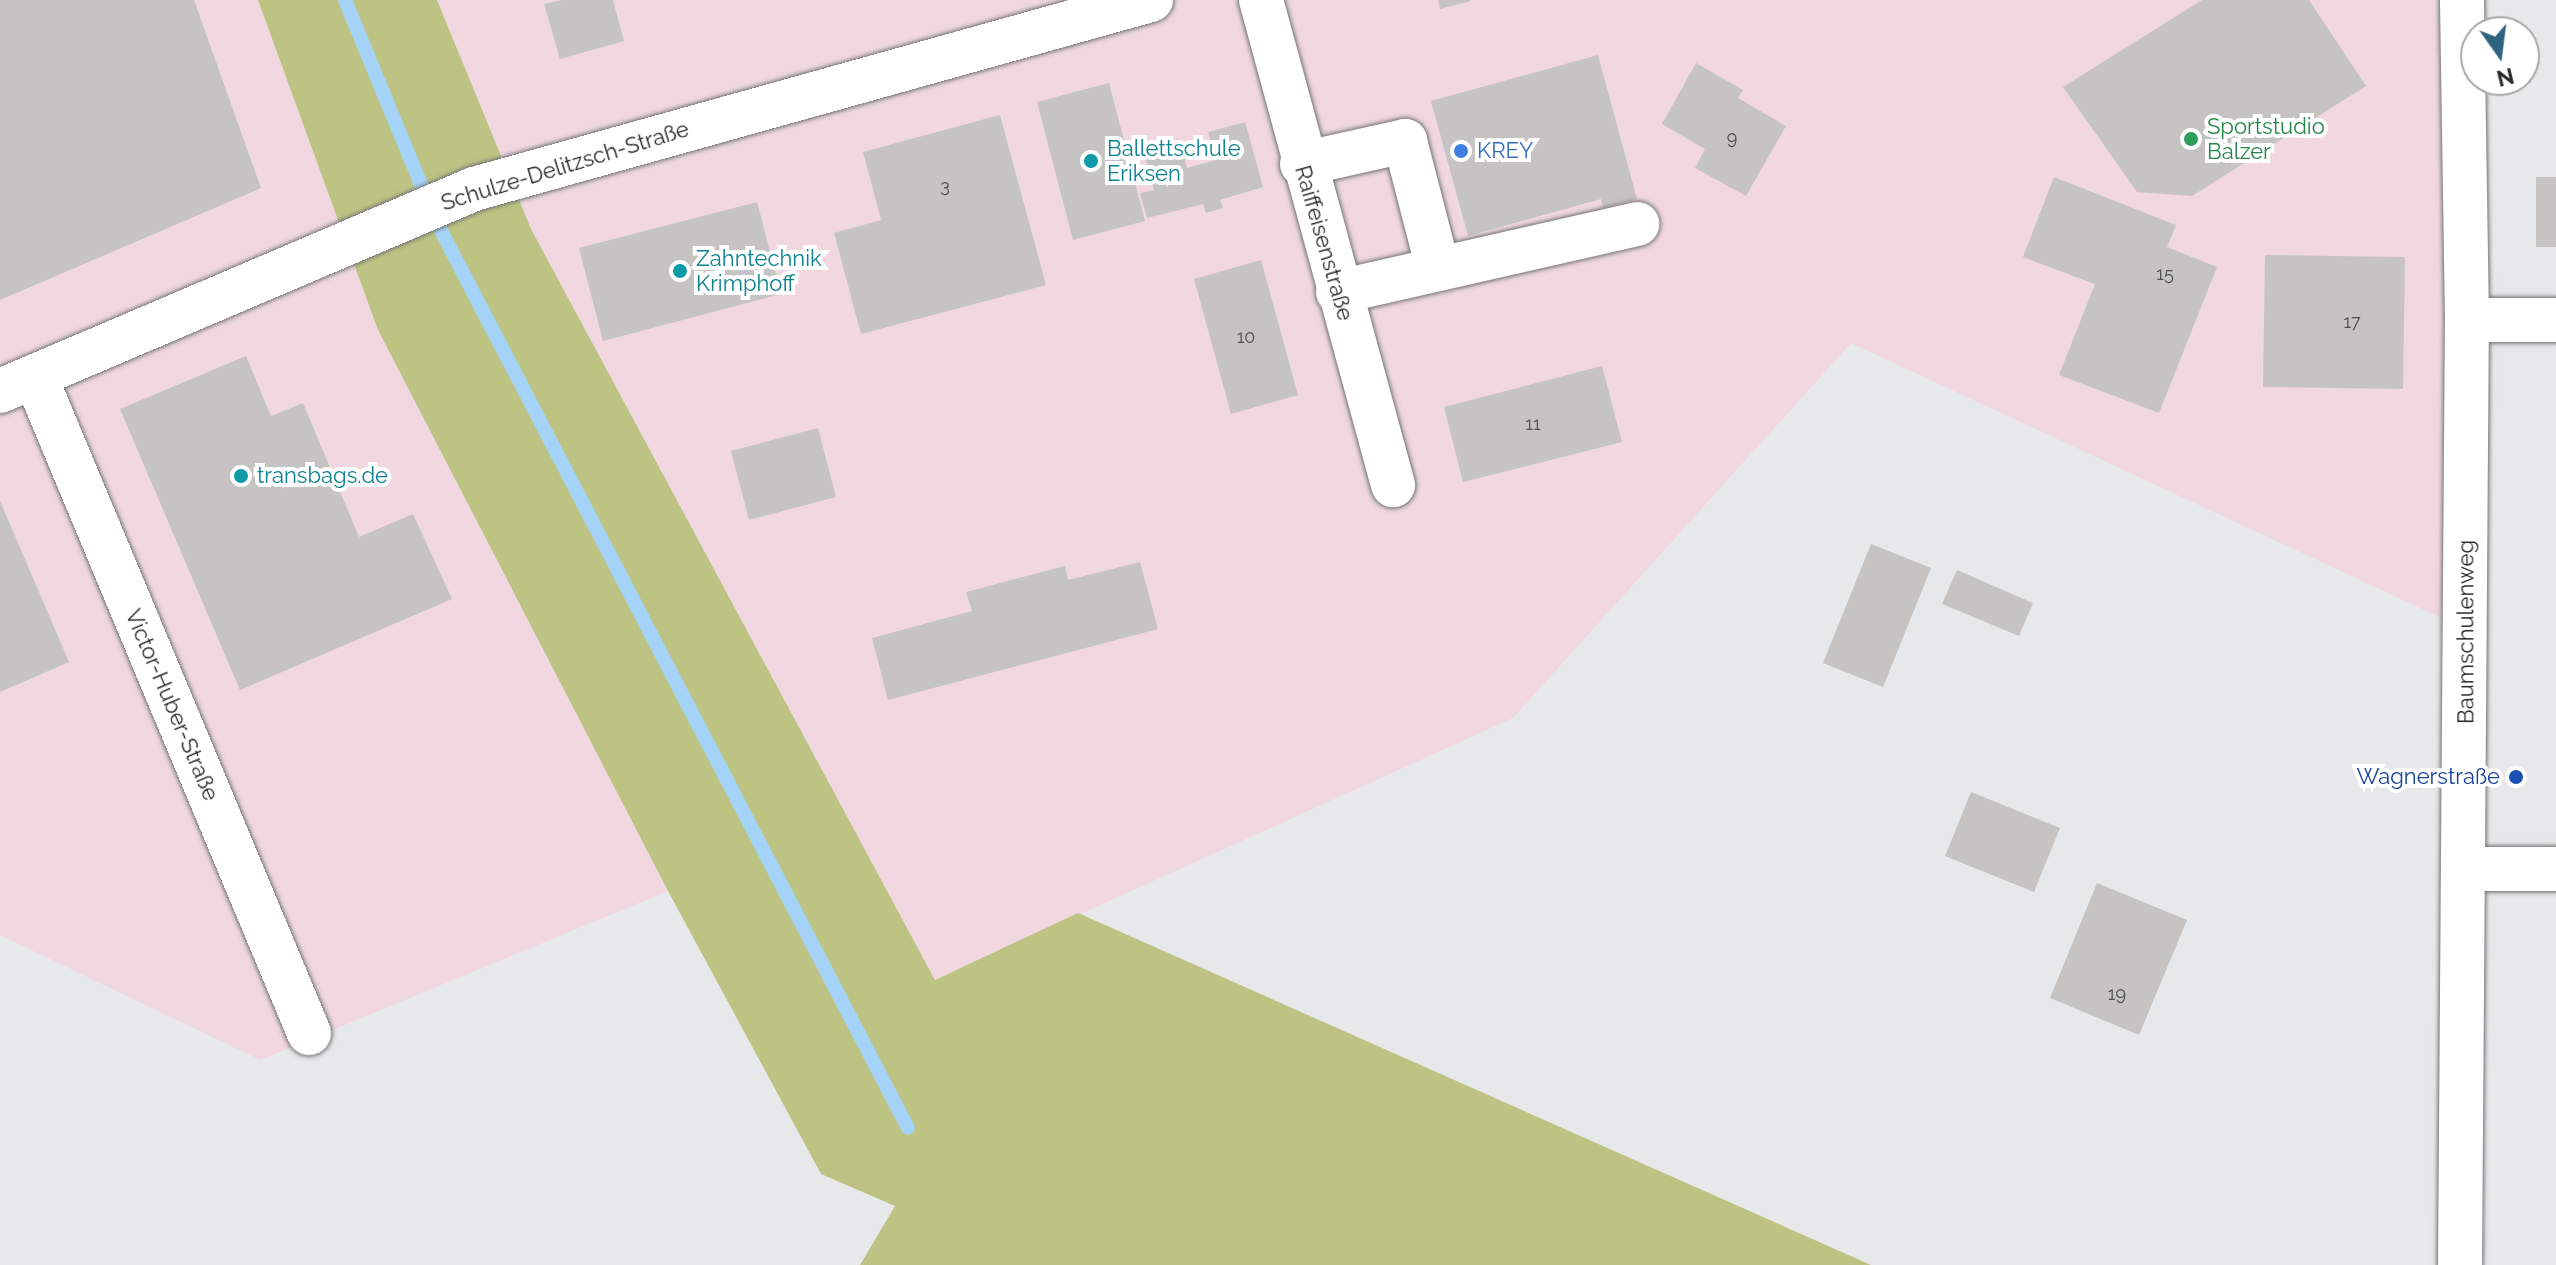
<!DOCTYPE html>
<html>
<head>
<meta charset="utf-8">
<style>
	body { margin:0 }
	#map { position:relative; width:2556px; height:1265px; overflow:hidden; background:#e7e8ea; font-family:Raleway,sans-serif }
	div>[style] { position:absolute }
	.commercial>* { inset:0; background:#f0d7e0 }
	.green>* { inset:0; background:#bdc483 }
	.stream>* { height:14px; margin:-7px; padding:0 7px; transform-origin:7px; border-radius:7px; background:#a5d3f7 }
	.building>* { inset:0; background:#c6c4c3 }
	.roads { filter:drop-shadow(0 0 2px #747576) drop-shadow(0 0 2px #747576) }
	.minor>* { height:44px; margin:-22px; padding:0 22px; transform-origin:22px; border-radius:22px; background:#fff }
	.dots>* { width:22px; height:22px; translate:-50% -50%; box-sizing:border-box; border:4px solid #fff; border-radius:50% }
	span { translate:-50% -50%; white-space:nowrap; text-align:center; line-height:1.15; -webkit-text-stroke:8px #fff; paint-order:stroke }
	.number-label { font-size:18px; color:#505050 }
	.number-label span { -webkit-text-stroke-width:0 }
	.leisure-label { font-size:22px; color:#27864d }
	.left { translate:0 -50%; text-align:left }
	.culture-label { font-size:22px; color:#0d838f }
	.shop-label { font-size:22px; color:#366cbe }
	.street-label { font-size:22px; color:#282929 }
	.transit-label { font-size:22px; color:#164399 }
	.right { translate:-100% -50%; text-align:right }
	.north { position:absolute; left:2460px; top:16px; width:80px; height:80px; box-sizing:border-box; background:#fff; border:2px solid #a9a9a9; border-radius:50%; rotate:166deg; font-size:22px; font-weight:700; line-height:32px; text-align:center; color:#282929 }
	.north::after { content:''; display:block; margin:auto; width:28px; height:36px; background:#306380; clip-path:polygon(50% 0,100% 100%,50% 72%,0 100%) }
</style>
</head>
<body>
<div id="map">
	<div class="commercial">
		<i style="clip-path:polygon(0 0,258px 0,378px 330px,668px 891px,260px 1060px,0 935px)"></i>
		<i style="clip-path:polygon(437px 0,2452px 0,2448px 621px,1851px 343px,1513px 718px,935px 980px,531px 229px)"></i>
	</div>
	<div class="green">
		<i style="clip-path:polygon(258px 0,437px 0,531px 229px,935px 980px,1078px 913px,1871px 1265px,860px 1265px,895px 1206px,821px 1174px,668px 891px,378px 330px)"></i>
	</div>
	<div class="stream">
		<i style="left:345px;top:0;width:239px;rotate:67.6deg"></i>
		<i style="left:436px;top:221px;width:1022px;rotate:62.51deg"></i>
	</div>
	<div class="building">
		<i style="clip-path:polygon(0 0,194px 0,261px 188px,0 300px)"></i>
		<i style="clip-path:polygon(562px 0,613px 0,624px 41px,560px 59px,544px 4px)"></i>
		<i style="clip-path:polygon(1438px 0,1471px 0,1471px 1px,1440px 9px)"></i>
		<i style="clip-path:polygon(2202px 0,2309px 0,2366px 86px,2192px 196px,2137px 192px,2063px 87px)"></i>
		<i style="clip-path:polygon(1598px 55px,1637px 199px,1603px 208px,1601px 199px,1468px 236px,1431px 101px)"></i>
		<i style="clip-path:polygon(1696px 63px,1743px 90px,1738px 98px,1786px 126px,1746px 196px,1695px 168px,1705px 149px,1662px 124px)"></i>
		<i style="clip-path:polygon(1109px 83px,1145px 221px,1073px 240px,1037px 102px)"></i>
		<i style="clip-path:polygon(1000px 115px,1046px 285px,861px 334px,834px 233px,881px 220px,863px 152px)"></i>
		<i style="clip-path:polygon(1245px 122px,1263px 187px,1220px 200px,1223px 208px,1206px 213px,1203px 204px,1147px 218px,1140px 193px,1154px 190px,1143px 150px,1179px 139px,1187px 168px,1216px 160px,1208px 132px)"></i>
		<i style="clip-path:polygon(2054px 177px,2176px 225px,2167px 247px,2217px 267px,2159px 413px,2059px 375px,2095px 284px,2023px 257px)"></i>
		<i style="clip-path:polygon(2536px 177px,2556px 177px,2556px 247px,2536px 247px)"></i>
		<i style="clip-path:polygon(757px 202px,781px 294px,603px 341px,579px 248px)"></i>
		<i style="clip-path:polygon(2265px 255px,2405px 257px,2403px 389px,2263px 387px)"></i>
		<i style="clip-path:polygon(1261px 260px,1298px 395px,1231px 414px,1194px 279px)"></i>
		<i style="clip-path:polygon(246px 356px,271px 416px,303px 403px,359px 537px,413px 514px,452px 599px,240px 690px,120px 409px)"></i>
		<i style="clip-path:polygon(1602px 366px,1622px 442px,1463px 482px,1444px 407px)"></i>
		<i style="clip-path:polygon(818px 428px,836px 497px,749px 520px,731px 451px)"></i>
		<i style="clip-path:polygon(0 501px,69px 662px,0 692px)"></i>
		<i style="clip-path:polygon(1871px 544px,1931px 568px,1883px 687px,1823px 663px)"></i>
		<i style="clip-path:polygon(1140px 562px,1158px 629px,888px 700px,872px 638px,972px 611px,966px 592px,1065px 566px,1068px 580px)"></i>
		<i style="clip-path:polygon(1957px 570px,2033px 603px,2019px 636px,1942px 604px)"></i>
		<i style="clip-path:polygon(1971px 792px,2060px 828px,2034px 892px,1945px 856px)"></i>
		<i style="clip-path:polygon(2097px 883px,2187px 920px,2139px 1035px,2050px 998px)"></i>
	</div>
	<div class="roads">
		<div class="minor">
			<i style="left:1261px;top:0;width:503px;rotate:74.77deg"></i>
			<i style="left:1302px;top:164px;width:106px;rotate:-12.6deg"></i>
			<i style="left:1405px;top:141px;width:132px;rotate:75.5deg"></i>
			<i style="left:1338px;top:292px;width:307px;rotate:-12.8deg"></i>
			<i style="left:2467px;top:320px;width:89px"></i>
			<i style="left:35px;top:376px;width:712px;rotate:67.36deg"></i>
			<i style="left:0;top:391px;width:515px;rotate:-23.08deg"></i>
			<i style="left:474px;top:189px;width:703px;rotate:-15.6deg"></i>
			<i style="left:2465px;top:869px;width:91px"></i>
			<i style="left:2460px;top:1265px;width:945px;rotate:-89.58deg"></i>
			<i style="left:2467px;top:320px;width:320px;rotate:-90.9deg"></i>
		</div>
	</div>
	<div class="dots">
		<i style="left:2191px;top:139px;background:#2e9e5b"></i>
		<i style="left:1461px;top:151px;background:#3f7fe0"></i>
		<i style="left:1091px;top:161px;background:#0f9aa8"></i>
		<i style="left:680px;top:271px;background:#0f9aa8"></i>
		<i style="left:241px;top:476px;background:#0f9aa8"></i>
		<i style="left:2516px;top:777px;background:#1a4fb4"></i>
	</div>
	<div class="number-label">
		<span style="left:1732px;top:138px">9</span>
		<span style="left:945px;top:186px">3</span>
		<span style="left:2165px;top:274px">15</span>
		<span style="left:2352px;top:322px">17</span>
		<span style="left:1246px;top:337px">10</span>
		<span style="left:1533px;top:424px">11</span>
		<span style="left:2117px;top:994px">19</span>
	</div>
	<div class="leisure-label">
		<span class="left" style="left:2207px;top:139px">Sportstudio<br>Balzer</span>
	</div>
	<div class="culture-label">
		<span class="left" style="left:1107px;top:161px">Ballettschule<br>Eriksen</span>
		<span class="left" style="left:696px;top:271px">Zahntechnik<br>Krimphoff</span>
		<span class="left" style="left:257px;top:476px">transbags.de</span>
	</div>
	<div class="shop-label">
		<span class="left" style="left:1477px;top:151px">KREY</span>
	</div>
	<div class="street-label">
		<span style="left:565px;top:166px;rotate:-17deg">Schulze-Delitzsch-Straße</span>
		<span style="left:1324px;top:243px;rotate:74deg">Raiffeisenstraße</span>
		<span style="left:2466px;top:632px;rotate:-90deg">Baumschulenweg</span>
		<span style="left:172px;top:705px;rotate:67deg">Victor-Huber-Straße</span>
	</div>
	<div class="transit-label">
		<span class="right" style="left:2500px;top:777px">Wagnerstraße</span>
	</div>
	<div class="north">N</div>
</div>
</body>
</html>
